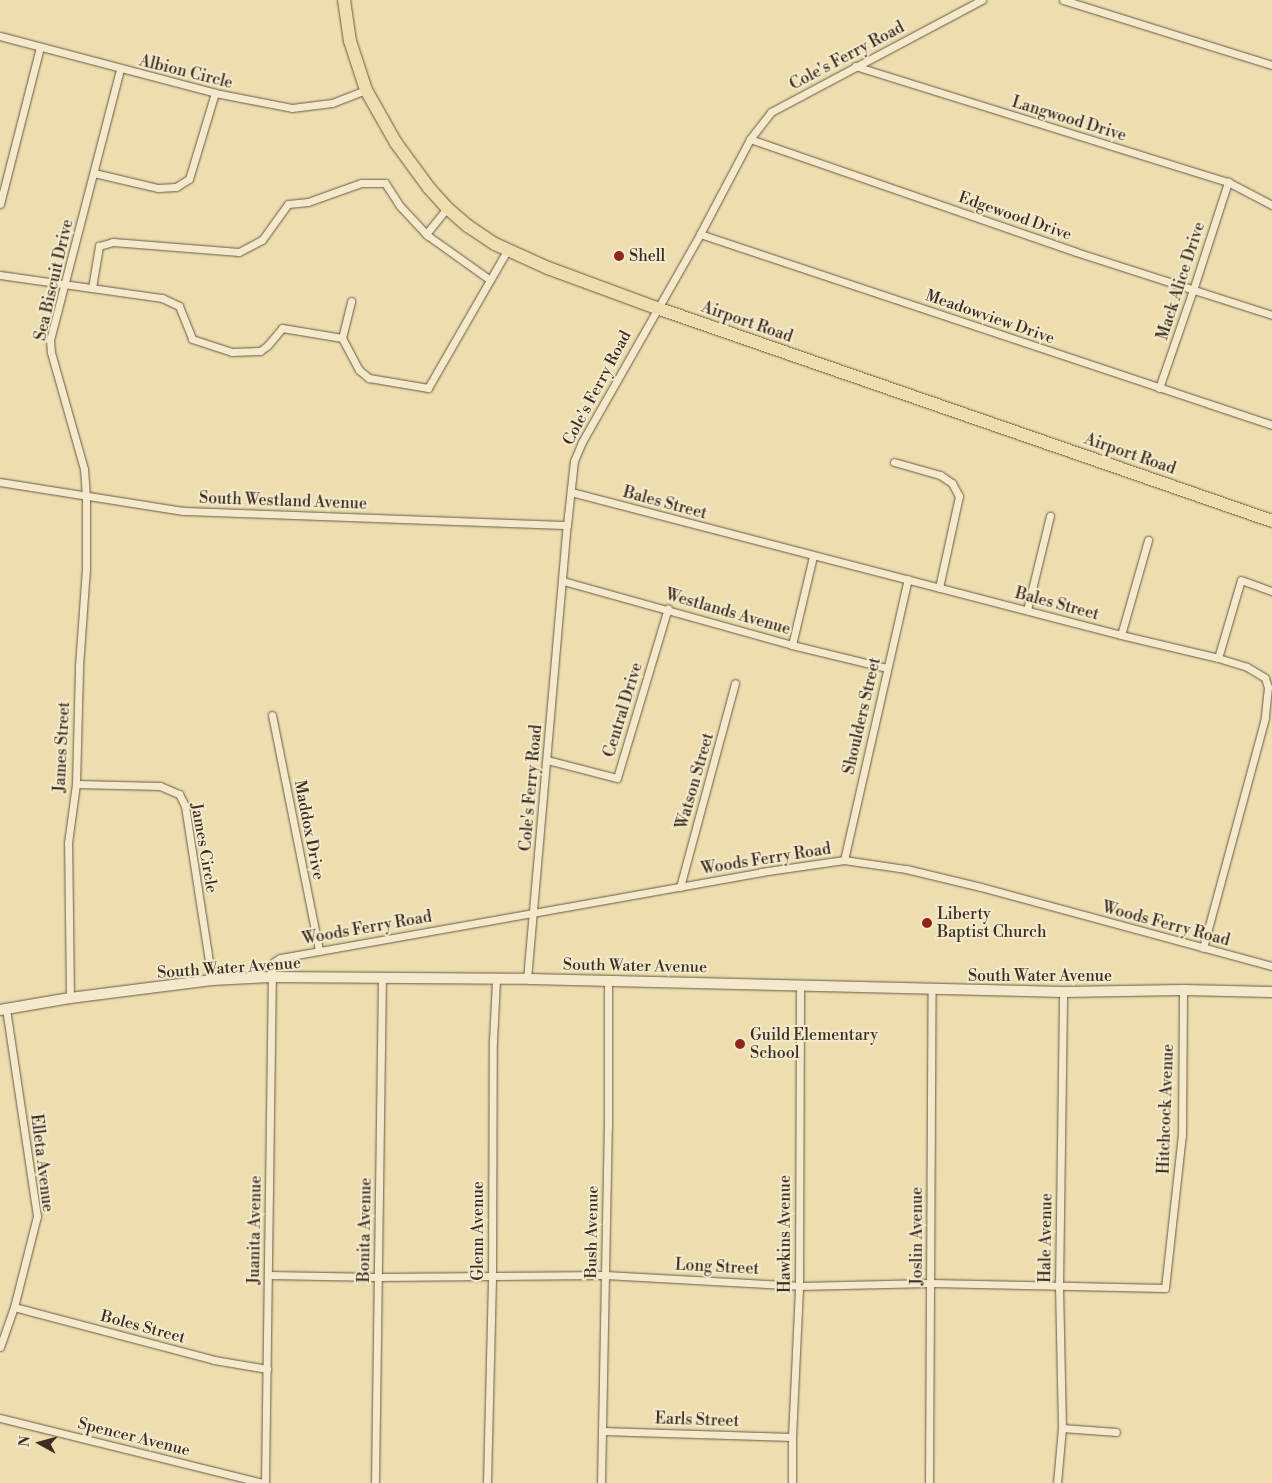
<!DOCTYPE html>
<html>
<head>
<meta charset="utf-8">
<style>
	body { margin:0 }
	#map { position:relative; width:1272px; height:1483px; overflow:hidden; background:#eeddaf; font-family:"Libre Bodoni",serif }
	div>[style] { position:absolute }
	.roads { filter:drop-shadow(0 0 1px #675a46) drop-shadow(0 0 1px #675a46) }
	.street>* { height:7px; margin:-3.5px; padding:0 3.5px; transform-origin:3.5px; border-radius:3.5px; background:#f4e9cb }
	.secondary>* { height:10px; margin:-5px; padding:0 5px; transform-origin:5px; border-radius:5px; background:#f4e9cb }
	.highway>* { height:12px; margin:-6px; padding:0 6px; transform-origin:6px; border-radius:6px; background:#eeddaf }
	.dots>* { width:14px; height:14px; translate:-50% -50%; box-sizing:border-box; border:2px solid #f4e9cb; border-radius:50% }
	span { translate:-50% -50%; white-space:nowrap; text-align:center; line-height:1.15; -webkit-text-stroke:4px #f4e9cb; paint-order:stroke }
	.street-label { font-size:16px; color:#3a2e23 }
	.poi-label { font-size:16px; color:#3a2e23 }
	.left { translate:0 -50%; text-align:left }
	.north { position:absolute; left:15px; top:1418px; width:50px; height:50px; -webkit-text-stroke:4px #f4e9cb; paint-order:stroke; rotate:277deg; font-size:14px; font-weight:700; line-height:20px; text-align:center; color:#3a2e23 }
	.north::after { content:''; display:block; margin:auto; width:18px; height:22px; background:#3a2e23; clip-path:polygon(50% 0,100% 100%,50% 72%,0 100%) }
</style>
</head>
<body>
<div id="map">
	<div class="roads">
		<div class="street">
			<i style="left:1063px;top:0;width:219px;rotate:17.3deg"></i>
			<i style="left:0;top:36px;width:222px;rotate:14.8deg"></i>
			<i style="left:215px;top:93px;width:78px;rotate:11deg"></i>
			<i style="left:292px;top:108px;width:40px;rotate:-7.1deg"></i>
			<i style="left:332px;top:103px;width:36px;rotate:-21deg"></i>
			<i style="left:855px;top:66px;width:391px;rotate:17.3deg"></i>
			<i style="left:1228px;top:182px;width:50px;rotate:27.6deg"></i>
			<i style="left:750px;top:139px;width:345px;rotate:19.1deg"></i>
			<i style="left:1076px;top:252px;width:206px;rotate:17.8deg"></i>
			<i style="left:94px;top:173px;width:66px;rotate:13.2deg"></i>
			<i style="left:158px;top:188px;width:18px;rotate:-3deg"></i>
			<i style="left:176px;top:187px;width:15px;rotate:-32deg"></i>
			<i style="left:189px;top:179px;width:90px;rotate:-73.2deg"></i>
			<i style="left:0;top:204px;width:162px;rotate:-75.7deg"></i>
			<i style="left:426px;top:234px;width:33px;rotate:-51deg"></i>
			<i style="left:700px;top:234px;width:603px;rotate:18.46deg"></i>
			<i style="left:0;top:275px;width:164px;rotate:8.1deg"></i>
			<i style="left:162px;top:298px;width:19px;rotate:25deg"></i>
			<i style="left:179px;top:306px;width:35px;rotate:68deg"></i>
			<i style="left:192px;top:339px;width:42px;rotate:18deg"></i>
			<i style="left:232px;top:352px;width:28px;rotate:-2deg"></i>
			<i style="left:260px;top:351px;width:9px;rotate:-36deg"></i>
			<i style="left:267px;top:346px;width:23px;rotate:-50deg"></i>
			<i style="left:282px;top:328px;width:61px;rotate:9.5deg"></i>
			<i style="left:342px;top:338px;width:36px;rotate:62deg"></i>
			<i style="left:359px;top:370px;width:13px;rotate:39deg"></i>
			<i style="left:369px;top:378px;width:60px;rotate:9.6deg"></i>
			<i style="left:428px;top:388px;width:160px;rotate:-60.1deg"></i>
			<i style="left:92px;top:288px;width:43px;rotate:-80.5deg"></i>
			<i style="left:99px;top:246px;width:15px;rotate:-16deg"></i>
			<i style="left:113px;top:242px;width:126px;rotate:4.5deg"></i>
			<i style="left:239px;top:252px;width:26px;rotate:-28deg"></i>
			<i style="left:262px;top:240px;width:44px;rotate:-54.2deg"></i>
			<i style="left:288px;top:204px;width:20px;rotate:-6deg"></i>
			<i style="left:308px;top:202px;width:56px;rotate:-19.7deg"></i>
			<i style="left:361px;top:183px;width:24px"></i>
			<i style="left:385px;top:183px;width:27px;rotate:57deg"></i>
			<i style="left:400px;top:206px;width:40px;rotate:47deg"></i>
			<i style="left:427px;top:235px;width:76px;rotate:35.4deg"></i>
			<i style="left:342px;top:338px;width:38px;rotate:-76deg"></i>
			<i style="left:1159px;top:388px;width:104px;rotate:-70.9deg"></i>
			<i style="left:1193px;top:290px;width:114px;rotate:-72deg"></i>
			<i style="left:894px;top:462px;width:48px;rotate:15.8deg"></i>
			<i style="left:940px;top:475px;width:14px;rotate:34deg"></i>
			<i style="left:952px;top:483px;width:15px;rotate:62deg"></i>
			<i style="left:959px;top:496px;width:94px;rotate:102.3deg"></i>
			<i style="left:0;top:482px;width:185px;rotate:9deg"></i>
			<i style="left:183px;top:511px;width:384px;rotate:2.1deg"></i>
			<i style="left:571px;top:492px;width:568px;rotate:14.57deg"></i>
			<i style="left:1121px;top:635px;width:100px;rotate:13.3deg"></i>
			<i style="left:1218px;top:658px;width:30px;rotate:17deg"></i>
			<i style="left:1247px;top:667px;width:21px;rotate:31deg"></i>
			<i style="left:1265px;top:678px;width:9px;rotate:72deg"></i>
			<i style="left:1268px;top:687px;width:31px;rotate:96deg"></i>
			<i style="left:1265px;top:718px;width:238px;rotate:105.1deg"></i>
			<i style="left:563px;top:581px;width:238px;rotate:15.6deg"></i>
			<i style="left:792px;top:645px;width:97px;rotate:13.7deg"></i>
			<i style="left:1027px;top:610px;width:97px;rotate:-76.3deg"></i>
			<i style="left:1121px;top:635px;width:99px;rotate:-74.1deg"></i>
			<i style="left:792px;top:645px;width:91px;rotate:-76.7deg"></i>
			<i style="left:1218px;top:658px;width:81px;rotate:-73.6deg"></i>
			<i style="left:1241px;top:580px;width:33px;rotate:20deg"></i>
			<i style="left:272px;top:715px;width:240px;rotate:78.7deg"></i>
			<i style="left:547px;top:760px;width:72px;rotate:14.4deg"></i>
			<i style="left:617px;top:778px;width:177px;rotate:-73.3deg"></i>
			<i style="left:76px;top:784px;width:84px;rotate:1.4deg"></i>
			<i style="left:160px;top:786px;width:21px;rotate:23deg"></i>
			<i style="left:179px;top:794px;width:13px;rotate:63deg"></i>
			<i style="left:185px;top:806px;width:176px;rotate:81.2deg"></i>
			<i style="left:844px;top:860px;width:288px;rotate:-77.2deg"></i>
			<i style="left:680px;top:887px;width:211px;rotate:-74.9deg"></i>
			<i style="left:527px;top:979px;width:456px;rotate:-85deg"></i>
			<i style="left:567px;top:525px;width:64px;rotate:-83.8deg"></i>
			<i style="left:574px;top:461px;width:21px;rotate:-67deg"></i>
			<i style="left:582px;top:442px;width:239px;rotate:-60.4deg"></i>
			<i style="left:700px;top:234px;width:107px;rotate:-62.2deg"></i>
			<i style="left:750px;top:139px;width:34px;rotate:-52deg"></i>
			<i style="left:771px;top:112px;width:239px;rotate:-28deg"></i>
			<i style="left:70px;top:998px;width:155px;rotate:-90.7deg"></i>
			<i style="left:68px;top:843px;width:60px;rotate:-82.3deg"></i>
			<i style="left:76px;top:784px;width:118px;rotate:-88.5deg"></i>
			<i style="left:79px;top:666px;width:97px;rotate:-85.9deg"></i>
			<i style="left:86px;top:569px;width:72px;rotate:-90deg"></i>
			<i style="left:86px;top:497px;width:28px;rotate:-94deg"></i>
			<i style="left:84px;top:469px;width:122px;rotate:-105.8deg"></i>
			<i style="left:51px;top:352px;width:12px;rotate:-95deg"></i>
			<i style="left:50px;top:340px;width:280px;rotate:-75.5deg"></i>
			<i style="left:268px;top:1275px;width:110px;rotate:1deg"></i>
			<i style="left:378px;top:1277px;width:227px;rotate:-0.5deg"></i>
			<i style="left:605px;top:1275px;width:194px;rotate:3.2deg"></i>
			<i style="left:799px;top:1286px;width:132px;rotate:-1.3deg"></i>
			<i style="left:931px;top:1283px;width:234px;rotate:1.2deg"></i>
			<i style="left:1165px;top:1288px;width:154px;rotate:-83.7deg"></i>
			<i style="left:1182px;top:1135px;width:145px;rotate:-89.6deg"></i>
			<i style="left:14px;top:1307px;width:207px;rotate:14.8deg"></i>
			<i style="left:214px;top:1360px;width:54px;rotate:9.6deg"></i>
			<i style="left:0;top:1347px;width:42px;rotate:-70.7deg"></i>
			<i style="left:14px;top:1307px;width:94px;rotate:-75.8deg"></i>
			<i style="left:37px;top:1216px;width:209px;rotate:-98.5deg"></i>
			<i style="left:0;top:1418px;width:270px;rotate:13.9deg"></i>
			<i style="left:1062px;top:1428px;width:54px;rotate:4.2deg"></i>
			<i style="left:602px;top:1431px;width:190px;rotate:1.8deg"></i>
			<i style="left:265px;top:1483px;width:515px;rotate:-89.22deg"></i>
			<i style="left:272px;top:968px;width:6px;rotate:-72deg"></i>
			<i style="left:274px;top:962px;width:7px;rotate:-34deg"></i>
			<i style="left:280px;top:958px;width:489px;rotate:-10.1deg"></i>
			<i style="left:761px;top:872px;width:84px;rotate:-8.2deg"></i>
			<i style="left:844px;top:860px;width:63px;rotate:8.3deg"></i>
			<i style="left:906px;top:869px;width:77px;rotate:13.5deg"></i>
			<i style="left:981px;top:887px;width:302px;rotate:15.2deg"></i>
			<i style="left:375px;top:1483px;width:505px;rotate:-89.21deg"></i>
			<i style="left:487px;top:1483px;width:209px;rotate:-88.6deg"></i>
			<i style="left:492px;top:1274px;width:233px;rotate:-89.8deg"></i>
			<i style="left:493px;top:1041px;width:62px;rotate:-87.2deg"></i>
			<i style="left:601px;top:1483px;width:356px;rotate:-88.9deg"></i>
			<i style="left:608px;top:1127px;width:145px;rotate:-90deg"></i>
			<i style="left:792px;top:1483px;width:46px;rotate:-90deg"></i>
			<i style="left:792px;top:1437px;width:151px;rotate:-87.3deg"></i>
			<i style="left:799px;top:1286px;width:302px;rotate:-89.8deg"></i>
			<i style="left:929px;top:1483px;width:493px;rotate:-89.7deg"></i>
			<i style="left:1057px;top:1483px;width:55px;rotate:-84.8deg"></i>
			<i style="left:1062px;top:1428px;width:141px;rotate:-91.2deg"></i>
			<i style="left:1059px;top:1287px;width:295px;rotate:-89.2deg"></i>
		</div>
		<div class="secondary">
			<i style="left:0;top:1010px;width:71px;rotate:-9.7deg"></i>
			<i style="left:70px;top:998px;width:143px;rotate:-7.2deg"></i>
			<i style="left:212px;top:980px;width:59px;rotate:-2.9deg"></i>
			<i style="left:271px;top:977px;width:259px;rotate:0.4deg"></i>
			<i style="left:530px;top:979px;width:533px;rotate:1.4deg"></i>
			<i style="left:1063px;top:992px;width:120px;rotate:-1deg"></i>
			<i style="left:1183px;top:990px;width:89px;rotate:1.3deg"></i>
		</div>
		<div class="highway">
			<i style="left:344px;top:0;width:41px;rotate:81.7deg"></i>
			<i style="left:350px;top:41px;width:52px;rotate:71.9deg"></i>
			<i style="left:366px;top:90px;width:61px;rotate:60.5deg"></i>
			<i style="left:396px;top:143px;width:56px;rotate:53.7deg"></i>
			<i style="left:429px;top:188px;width:27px;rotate:48deg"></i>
			<i style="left:447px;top:208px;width:28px;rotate:41deg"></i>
			<i style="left:468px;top:226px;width:32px;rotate:34deg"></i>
			<i style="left:495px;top:244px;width:58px;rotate:24.4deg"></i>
			<i style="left:548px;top:268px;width:116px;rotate:20.2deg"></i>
			<i style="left:657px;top:308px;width:651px;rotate:19.1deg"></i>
		</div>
	</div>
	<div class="dots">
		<i style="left:619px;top:256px;background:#8f2418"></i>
		<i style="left:927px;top:923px;background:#8f2418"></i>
		<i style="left:740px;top:1044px;background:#8f2418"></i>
	</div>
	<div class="street-label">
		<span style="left:847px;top:56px;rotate:-28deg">Cole's Ferry Road</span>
		<span style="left:186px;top:72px;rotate:14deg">Albion Circle</span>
		<span style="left:1069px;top:119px;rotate:17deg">Langwood Drive</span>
		<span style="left:1015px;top:216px;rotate:19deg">Edgewood Drive</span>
		<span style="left:54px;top:280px;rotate:-77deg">Sea Biscuit Drive</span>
		<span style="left:1181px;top:281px;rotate:-72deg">Mack Alice Drive</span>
		<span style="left:990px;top:317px;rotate:19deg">Meadowview Drive</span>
		<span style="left:747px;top:322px;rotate:19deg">Airport Road</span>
		<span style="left:597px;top:388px;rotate:-62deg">Cole's Ferry Road</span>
		<span style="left:1130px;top:454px;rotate:19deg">Airport Road</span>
		<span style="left:283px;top:501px;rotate:2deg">South Westland Avenue</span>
		<span style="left:665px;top:503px;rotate:15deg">Bales Street</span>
		<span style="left:1057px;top:604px;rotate:15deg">Bales Street</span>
		<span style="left:728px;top:612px;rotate:16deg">Westlands Avenue</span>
		<span style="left:623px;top:710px;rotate:-73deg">Central Drive</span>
		<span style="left:862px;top:716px;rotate:-77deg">Shoulders Street</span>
		<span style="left:62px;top:747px;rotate:-87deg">James Street</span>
		<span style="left:695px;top:781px;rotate:-74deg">Watson Street</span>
		<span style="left:531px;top:788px;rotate:-85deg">Cole's Ferry Road</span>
		<span style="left:309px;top:830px;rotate:79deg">Maddox Drive</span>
		<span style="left:204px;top:848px;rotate:80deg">James Circle</span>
		<span style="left:766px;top:859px;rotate:-9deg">Woods Ferry Road</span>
		<span style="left:1166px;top:924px;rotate:15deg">Woods Ferry Road</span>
		<span style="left:367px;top:928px;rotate:-10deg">Woods Ferry Road</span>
		<span style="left:635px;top:966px;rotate:1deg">South Water Avenue</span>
		<span style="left:229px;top:968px;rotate:-4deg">South Water Avenue</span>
		<span style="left:1040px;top:976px">South Water Avenue</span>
		<span style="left:1166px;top:1109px;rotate:-88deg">Hitchcock Avenue</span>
		<span style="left:42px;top:1163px;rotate:83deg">Elleta Avenue</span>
		<span style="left:255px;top:1230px;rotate:-89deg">Juanita Avenue</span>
		<span style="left:365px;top:1230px;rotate:-89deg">Bonita Avenue</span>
		<span style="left:478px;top:1231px;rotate:-90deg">Glenn Avenue</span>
		<span style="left:592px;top:1232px;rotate:-89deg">Bush Avenue</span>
		<span style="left:785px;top:1234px;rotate:-90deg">Hawkins Avenue</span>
		<span style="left:917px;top:1236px;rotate:-90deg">Joslin Avenue</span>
		<span style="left:1046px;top:1238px;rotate:-89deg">Hale Avenue</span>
		<span style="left:717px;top:1267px;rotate:3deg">Long Street</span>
		<span style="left:143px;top:1327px;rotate:15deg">Boles Street</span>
		<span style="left:697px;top:1420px;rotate:2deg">Earls Street</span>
		<span style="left:134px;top:1437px;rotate:14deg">Spencer Avenue</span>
	</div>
	<div class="poi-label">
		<span class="left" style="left:629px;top:256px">Shell</span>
		<span class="left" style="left:937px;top:923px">Liberty<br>Baptist Church</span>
		<span class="left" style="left:750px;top:1044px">Guild Elementary<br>School</span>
	</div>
	<div class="north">N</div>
</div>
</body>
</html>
